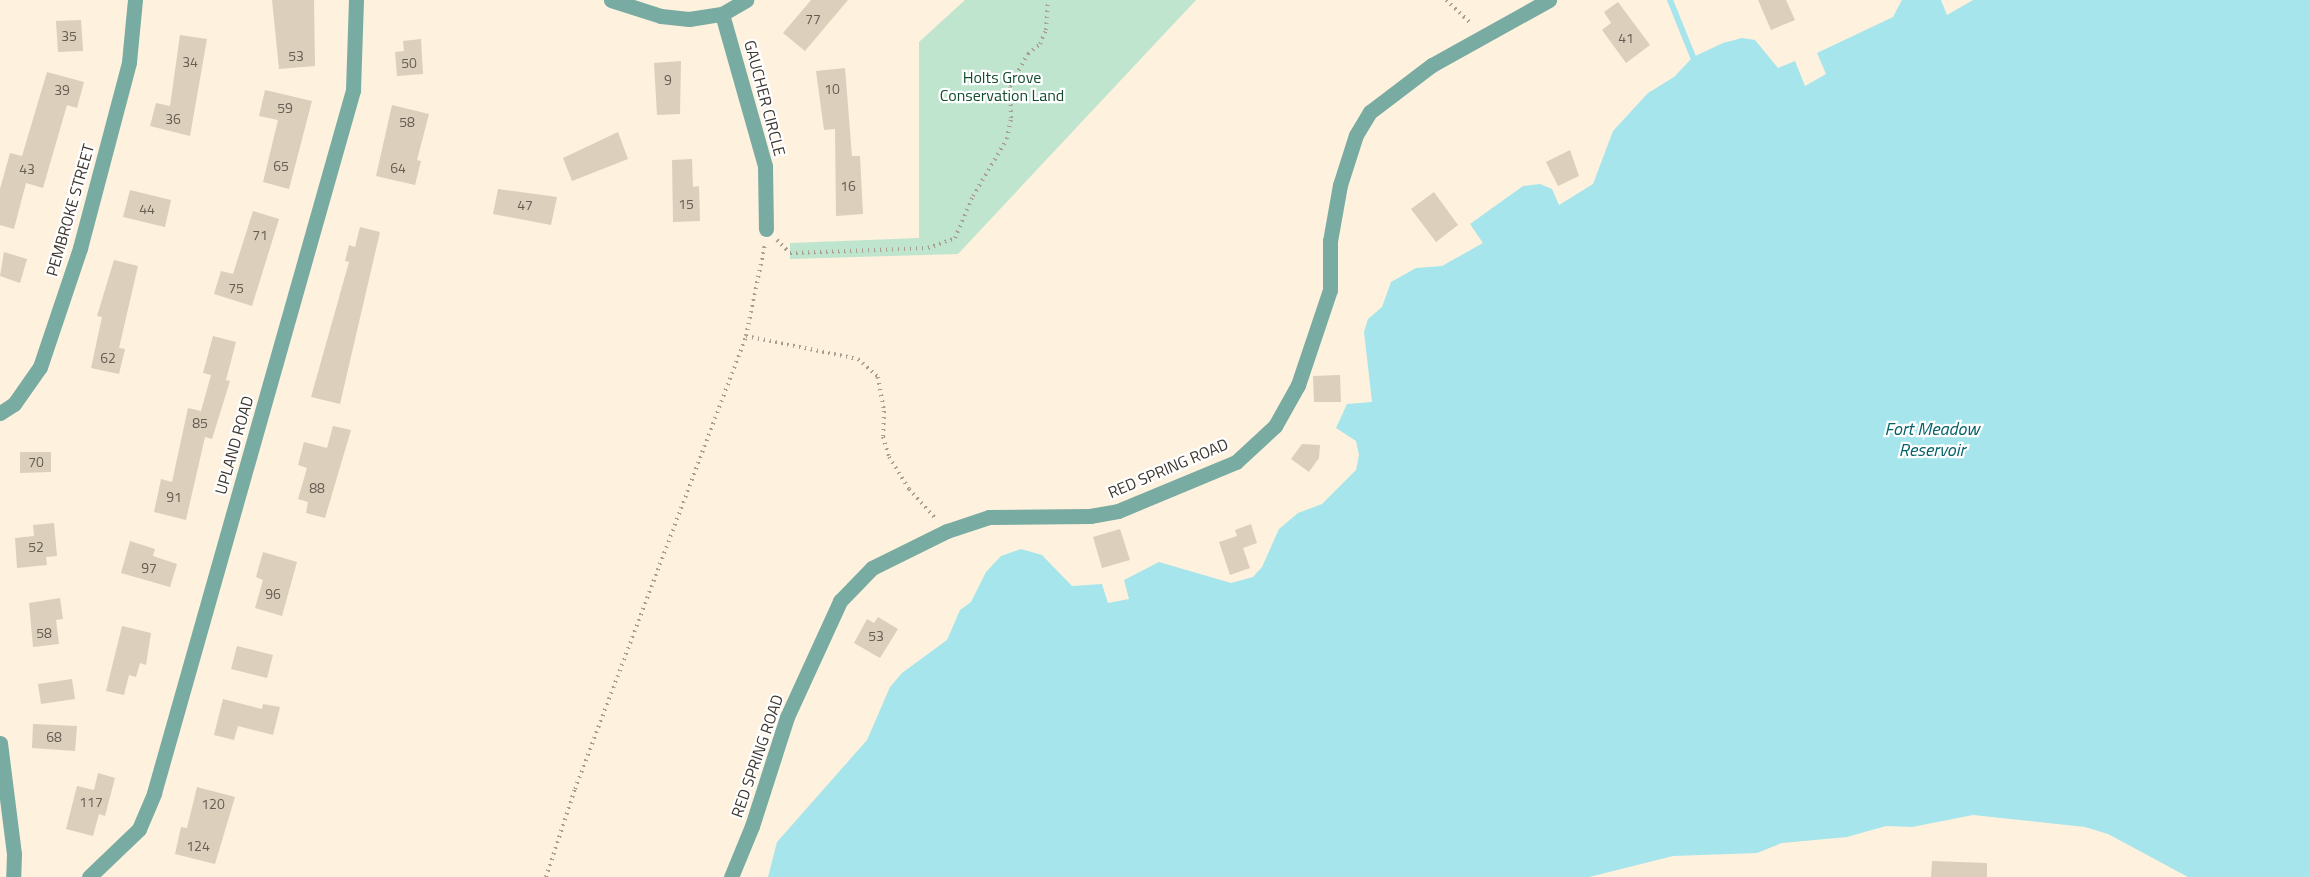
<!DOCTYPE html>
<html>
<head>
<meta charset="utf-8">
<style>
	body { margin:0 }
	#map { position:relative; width:2309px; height:877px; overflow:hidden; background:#fef1de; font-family:"Titillium Web",sans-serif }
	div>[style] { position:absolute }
	.green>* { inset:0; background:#bfe5ce }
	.water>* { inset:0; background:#a5e5eb }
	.stream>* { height:6px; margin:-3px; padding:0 3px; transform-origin:3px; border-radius:3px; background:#a5e5eb }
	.building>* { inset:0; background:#dccfbc }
	.path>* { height:4px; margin-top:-2px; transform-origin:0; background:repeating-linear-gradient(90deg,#a99f91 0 1.5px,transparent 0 6px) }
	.minor>* { height:15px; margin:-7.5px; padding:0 7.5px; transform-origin:7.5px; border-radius:7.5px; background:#78aba1 }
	span { translate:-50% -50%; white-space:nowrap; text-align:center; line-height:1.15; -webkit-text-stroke:4.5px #fff; paint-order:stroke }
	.number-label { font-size:14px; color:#655d53 }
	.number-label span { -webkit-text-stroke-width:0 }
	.park-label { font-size:16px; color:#134d31 }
	.street-label { font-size:16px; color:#3d3730 }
	.water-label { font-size:18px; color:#046269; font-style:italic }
</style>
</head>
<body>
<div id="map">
	<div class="green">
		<i style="clip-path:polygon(965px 0,1196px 0,958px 254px,790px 259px,790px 243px,919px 238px,919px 42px)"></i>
	</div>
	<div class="water">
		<i style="clip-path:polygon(1902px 0,1941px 0,1947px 15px,1973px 0,2309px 0,2309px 877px,2188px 877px,2108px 834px,2085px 827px,1973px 815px,1912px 827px,1886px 826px,1847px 837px,1782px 843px,1757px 853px,1673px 856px,1589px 877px,768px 877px,777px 842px,867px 740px,890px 687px,902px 673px,947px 640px,960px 610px,971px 602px,986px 572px,1001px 556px,1021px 549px,1042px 555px,1072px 586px,1102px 584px,1108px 603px,1129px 599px,1124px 580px,1159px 562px,1231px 583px,1253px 577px,1262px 567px,1279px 529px,1298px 513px,1322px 504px,1356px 470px,1359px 455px,1356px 441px,1336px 428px,1347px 404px,1372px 402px,1364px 332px,1368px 319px,1382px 307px,1391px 282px,1416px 268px,1442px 266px,1483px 243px,1470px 224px,1523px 186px,1540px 184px,1552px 189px,1559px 205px,1593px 184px,1613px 131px,1648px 93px,1674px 77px,1693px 57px,1723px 43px,1742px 38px,1755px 40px,1778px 68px,1795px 61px,1805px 86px,1826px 74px,1817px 53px,1893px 17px)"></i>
	</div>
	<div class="stream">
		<i style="left:1670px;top:0;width:61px;rotate:68deg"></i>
	</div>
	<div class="building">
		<i style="clip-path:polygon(272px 0,314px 0,315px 66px,279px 69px)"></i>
		<i style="clip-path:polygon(811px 0,848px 0,805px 51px,783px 33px)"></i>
		<i style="clip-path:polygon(1758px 0,1786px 0,1795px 20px,1771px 30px)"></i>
		<i style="clip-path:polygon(1618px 2px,1650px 45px,1626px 63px,1602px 30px,1611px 23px,1604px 12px)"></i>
		<i style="clip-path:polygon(81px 20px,83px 51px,58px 52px,56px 21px)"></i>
		<i style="clip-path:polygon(180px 35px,207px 39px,190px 136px,150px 126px,156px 103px,170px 106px)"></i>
		<i style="clip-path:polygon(421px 39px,423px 74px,397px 76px,395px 52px,404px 51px,403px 41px)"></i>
		<i style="clip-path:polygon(681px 61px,680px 114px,657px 115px,654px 63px)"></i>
		<i style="clip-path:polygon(845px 68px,852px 156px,860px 156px,863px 214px,836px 216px,835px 129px,824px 130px,816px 71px)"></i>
		<i style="clip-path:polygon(47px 72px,84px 82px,77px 108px,67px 105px,43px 188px,26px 183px,14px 229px,0 225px,0 189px,10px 153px,22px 156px)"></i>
		<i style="clip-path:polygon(265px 90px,312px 101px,289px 189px,263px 182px,278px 120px,259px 116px)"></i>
		<i style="clip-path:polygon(392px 105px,429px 114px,417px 160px,421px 161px,415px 185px,376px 176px)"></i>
		<i style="clip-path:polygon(618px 132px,628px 159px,572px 181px,563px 158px)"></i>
		<i style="clip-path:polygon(1570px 150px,1579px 176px,1558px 186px,1546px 162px)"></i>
		<i style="clip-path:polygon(692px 159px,693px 187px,699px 186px,700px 221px,673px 222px,672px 160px)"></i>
		<i style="clip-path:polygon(498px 189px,557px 197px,551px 225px,493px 214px)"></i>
		<i style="clip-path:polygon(130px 190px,171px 200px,165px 227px,123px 217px)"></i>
		<i style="clip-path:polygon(1434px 192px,1458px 225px,1436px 242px,1411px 209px)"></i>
		<i style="clip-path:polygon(253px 211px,279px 219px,252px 306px,214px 294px,221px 271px,233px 274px)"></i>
		<i style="clip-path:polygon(360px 227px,380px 232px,340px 404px,311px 397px,349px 262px,345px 261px,349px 245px,355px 247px)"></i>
		<i style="clip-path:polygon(4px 252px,27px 259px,20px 283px,0 276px)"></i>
		<i style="clip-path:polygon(114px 260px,138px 266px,119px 348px,125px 349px,119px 374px,91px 368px,102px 317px,97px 316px)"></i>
		<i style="clip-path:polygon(213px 336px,236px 342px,226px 380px,230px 381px,212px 439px,205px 437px,186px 520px,154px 512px,161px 479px,172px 482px,188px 408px,201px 411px,211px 375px,203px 373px)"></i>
		<i style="clip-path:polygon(1340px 375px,1341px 402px,1314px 402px,1313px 376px)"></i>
		<i style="clip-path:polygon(333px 426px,351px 430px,325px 518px,306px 513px,308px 502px,298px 499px,307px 468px,298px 465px,304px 442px,327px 448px)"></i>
		<i style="clip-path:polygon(1302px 444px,1320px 445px,1319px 458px,1309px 472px,1291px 459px)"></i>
		<i style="clip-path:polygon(20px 452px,51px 452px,51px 472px,20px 473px)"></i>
		<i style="clip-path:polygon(54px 523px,57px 556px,46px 557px,47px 565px,17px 568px,15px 538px,34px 536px,33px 525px)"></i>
		<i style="clip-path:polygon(1251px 524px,1257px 543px,1243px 548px,1250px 568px,1230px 575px,1219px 542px,1237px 536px,1235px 530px)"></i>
		<i style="clip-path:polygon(1120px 529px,1130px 560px,1102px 568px,1093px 537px)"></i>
		<i style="clip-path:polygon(130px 541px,155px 549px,153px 556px,177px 564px,170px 587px,121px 573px)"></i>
		<i style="clip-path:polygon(263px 552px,297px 562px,282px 616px,255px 608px,263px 580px,256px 577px)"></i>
		<i style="clip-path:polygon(60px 598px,63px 619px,56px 620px,59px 644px,33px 647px,29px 603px)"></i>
		<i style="clip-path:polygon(878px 617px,898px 629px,880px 658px,854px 643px,867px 619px,874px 623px)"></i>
		<i style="clip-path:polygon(122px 626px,151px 633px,146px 665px,140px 663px,136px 677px,129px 675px,124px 695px,106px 691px)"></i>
		<i style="clip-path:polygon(237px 646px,273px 655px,267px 678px,231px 669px)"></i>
		<i style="clip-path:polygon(72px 679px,75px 699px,41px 704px,38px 684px)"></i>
		<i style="clip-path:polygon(223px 699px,262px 709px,263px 704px,280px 707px,273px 735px,238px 726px,234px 740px,214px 735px)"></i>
		<i style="clip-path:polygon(33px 724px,77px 726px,75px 751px,32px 748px)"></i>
		<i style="clip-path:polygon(98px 773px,115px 778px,105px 816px,99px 814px,93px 836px,66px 829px,77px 786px,94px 790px)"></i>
		<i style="clip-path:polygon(197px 787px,235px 797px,215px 864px,175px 854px,181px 827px,187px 828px)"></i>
		<i style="clip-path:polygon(1932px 861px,1987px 863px,1987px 877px,1931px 877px)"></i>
	</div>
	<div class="path">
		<i style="left:1446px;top:0;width:34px;rotate:43deg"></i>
		<i style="left:777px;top:240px;width:18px;rotate:45deg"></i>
		<i style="left:790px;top:253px;width:138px;rotate:-2.1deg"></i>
		<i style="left:928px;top:248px;width:29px;rotate:-20deg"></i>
		<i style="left:955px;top:238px;width:46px;rotate:-66.8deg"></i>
		<i style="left:973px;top:196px;width:66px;rotate:-59.2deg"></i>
		<i style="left:1007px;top:139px;width:21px;rotate:-79deg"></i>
		<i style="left:1011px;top:118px;width:32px;rotate:-92deg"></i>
		<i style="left:1010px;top:86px;width:37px;rotate:-61deg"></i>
		<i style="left:1028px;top:54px;width:16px;rotate:-40deg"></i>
		<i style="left:1040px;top:44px;width:15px;rotate:-67deg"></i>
		<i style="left:1046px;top:30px;width:30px;rotate:-86deg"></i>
		<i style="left:746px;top:336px;width:114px;rotate:11.6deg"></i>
		<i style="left:858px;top:359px;width:27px;rotate:42deg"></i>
		<i style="left:878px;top:377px;width:35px;rotate:80deg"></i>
		<i style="left:884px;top:411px;width:26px;rotate:92deg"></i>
		<i style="left:883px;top:437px;width:21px;rotate:73deg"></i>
		<i style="left:889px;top:457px;width:38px;rotate:58deg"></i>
		<i style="left:909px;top:489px;width:39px;rotate:48deg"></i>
		<i style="left:546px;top:877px;width:93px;rotate:-71.8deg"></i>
		<i style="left:575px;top:789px;width:484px;rotate:-69.3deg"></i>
		<i style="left:746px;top:336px;width:94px;rotate:-78.3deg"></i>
	</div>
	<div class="minor">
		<i style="left:611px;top:0;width:52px;rotate:17.7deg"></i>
		<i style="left:661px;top:16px;width:28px;rotate:6deg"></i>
		<i style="left:689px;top:19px;width:33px;rotate:-9deg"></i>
		<i style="left:722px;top:14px;width:28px;rotate:-30deg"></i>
		<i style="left:722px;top:14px;width:158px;rotate:74.2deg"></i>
		<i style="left:765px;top:166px;width:63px;rotate:89.1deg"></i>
		<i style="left:0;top:413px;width:17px;rotate:-33deg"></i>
		<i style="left:14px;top:404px;width:45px;rotate:-54.9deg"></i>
		<i style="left:40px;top:367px;width:126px;rotate:-71.4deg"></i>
		<i style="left:80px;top:248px;width:192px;rotate:-75.2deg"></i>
		<i style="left:129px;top:62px;width:62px;rotate:-84.5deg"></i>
		<i style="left:0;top:743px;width:112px;rotate:82.8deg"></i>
		<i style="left:14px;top:854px;width:23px;rotate:92deg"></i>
		<i style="left:89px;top:877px;width:69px;rotate:-43.8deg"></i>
		<i style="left:139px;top:829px;width:39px;rotate:-67deg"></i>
		<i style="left:154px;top:793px;width:731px;rotate:-74.19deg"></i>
		<i style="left:353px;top:90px;width:90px;rotate:-88.1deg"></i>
		<i style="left:731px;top:877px;width:55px;rotate:-67.6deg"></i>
		<i style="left:752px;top:826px;width:114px;rotate:-72.2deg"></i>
		<i style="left:787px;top:717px;width:128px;rotate:-65.4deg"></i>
		<i style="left:840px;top:601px;width:46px;rotate:-45.9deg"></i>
		<i style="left:872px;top:568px;width:84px;rotate:-26.3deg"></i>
		<i style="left:947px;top:531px;width:44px;rotate:-18.4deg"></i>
		<i style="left:989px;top:517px;width:101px;rotate:-0.6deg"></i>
		<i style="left:1090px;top:516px;width:28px;rotate:-10deg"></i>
		<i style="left:1118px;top:511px;width:128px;rotate:-22.6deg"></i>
		<i style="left:1236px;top:462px;width:53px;rotate:-42.7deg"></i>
		<i style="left:1275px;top:426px;width:47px;rotate:-60.7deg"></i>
		<i style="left:1298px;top:385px;width:100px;rotate:-71.4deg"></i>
		<i style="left:1330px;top:290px;width:49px;rotate:-90deg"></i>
		<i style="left:1330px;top:241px;width:57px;rotate:-79.9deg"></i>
		<i style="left:1340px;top:185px;width:52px;rotate:-72.3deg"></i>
		<i style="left:1356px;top:135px;width:27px;rotate:-59deg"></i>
		<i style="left:1370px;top:112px;width:78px;rotate:-37.2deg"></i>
		<i style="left:1432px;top:65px;width:134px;rotate:-29.1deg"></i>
	</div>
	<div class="number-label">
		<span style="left:813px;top:19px">77</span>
		<span style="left:69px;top:36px">35</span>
		<span style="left:1626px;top:38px">41</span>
		<span style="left:296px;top:56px">53</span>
		<span style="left:190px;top:62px">34</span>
		<span style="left:409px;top:63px">50</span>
		<span style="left:668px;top:80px">9</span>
		<span style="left:832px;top:89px">10</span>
		<span style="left:62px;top:90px">39</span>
		<span style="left:285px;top:108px">59</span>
		<span style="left:173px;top:119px">36</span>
		<span style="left:407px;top:122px">58</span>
		<span style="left:281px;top:166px">65</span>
		<span style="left:398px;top:168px">64</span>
		<span style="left:27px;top:169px">43</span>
		<span style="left:848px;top:186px">16</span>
		<span style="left:686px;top:204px">15</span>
		<span style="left:525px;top:205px">47</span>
		<span style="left:147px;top:209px">44</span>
		<span style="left:260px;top:235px">71</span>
		<span style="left:236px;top:288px">75</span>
		<span style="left:108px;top:358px">62</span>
		<span style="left:200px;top:423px">85</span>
		<span style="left:36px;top:462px">70</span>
		<span style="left:317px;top:488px">88</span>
		<span style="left:174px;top:497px">91</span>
		<span style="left:36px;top:547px">52</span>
		<span style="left:149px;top:568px">97</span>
		<span style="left:273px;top:594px">96</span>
		<span style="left:44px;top:633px">58</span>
		<span style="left:876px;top:636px">53</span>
		<span style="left:54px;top:737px">68</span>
		<span style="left:91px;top:802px">117</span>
		<span style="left:213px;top:804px">120</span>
		<span style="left:198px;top:846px">124</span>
	</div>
	<div class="park-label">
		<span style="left:1002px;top:86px">Holts Grove<br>Conservation Land</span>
	</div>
	<div class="street-label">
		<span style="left:765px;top:98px;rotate:75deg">GAUCHER CIRCLE</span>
		<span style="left:70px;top:210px;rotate:-74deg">PEMBROKE STREET</span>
		<span style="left:234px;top:445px;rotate:-74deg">UPLAND ROAD</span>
		<span style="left:1168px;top:468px;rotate:-23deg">RED SPRING ROAD</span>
		<span style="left:757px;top:756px;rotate:-71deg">RED SPRING ROAD</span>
	</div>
	<div class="water-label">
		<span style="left:1932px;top:440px">Fort Meadow<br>Reservoir</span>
	</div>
</div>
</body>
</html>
